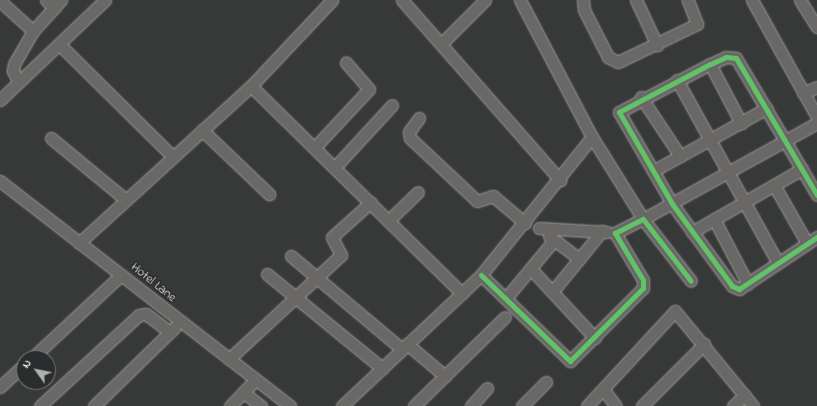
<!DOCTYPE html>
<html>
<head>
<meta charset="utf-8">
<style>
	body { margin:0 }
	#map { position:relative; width:817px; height:406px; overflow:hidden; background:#373838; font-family:"Indie Flower",sans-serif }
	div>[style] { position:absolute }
	.roads { filter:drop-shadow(0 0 1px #9d9d9b) drop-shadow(0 0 1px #9d9d9b) }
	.minor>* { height:11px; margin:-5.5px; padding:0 5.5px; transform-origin:5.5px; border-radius:5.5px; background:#696866 }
	.cycleway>* { height:5px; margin:-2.5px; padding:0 2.5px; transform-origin:2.5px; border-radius:2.5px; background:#61c268 }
	span { translate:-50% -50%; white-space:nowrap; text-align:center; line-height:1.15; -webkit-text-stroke:3.5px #2a2d2e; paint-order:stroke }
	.street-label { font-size:13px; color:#f4f1e8 }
	.north { position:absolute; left:16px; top:350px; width:40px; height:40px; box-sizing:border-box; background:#2a2d2e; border:1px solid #7b7b78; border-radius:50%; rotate:303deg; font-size:11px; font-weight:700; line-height:16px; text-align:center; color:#f4f1e8 }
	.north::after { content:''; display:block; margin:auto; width:14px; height:18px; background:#b2b0aa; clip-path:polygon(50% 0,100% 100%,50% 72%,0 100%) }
</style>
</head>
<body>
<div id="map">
	<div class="roads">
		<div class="minor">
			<i style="left:402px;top:0;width:240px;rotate:48.7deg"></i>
			<i style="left:520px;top:0;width:155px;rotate:62.3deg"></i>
			<i style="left:592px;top:137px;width:97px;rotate:58.1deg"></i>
			<i style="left:643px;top:219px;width:199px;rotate:-28.9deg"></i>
			<i style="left:583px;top:0;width:10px;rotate:84deg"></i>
			<i style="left:584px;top:10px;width:53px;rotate:62.9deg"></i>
			<i style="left:608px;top:57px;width:11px;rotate:27deg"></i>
			<i style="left:618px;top:62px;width:88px;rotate:-25.7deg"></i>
			<i style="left:697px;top:24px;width:26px;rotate:-111deg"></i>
			<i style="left:636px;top:0;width:50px;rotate:65deg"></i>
			<i style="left:752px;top:0;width:134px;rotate:60.9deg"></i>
			<i style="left:800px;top:0;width:32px;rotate:58deg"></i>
			<i style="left:0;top:1px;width:45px;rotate:42.3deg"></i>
			<i style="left:54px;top:8px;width:11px;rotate:-49deg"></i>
			<i style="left:442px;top:43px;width:61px;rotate:-45deg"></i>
			<i style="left:60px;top:45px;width:159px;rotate:44.7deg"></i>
			<i style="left:710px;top:64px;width:67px;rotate:62.3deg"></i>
			<i style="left:677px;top:80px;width:209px;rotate:61.1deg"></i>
			<i style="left:19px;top:82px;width:13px;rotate:-119deg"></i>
			<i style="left:13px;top:71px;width:7px;rotate:-82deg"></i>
			<i style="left:14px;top:64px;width:38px;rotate:-60deg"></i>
			<i style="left:33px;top:31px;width:31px;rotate:-48deg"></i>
			<i style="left:54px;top:8px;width:11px;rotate:-135deg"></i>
			<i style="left:251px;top:86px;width:296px;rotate:44.5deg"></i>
			<i style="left:803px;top:93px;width:15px;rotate:-23deg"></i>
			<i style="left:641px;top:97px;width:71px;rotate:56.5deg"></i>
			<i style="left:680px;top:156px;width:31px;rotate:151deg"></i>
			<i style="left:0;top:100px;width:145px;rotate:-43.6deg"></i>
			<i style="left:419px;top:118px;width:17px;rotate:126deg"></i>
			<i style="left:409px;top:132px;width:6px;rotate:81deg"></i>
			<i style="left:410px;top:138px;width:92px;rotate:43.2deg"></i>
			<i style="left:477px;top:201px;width:17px;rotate:-17deg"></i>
			<i style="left:493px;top:196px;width:42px;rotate:40.2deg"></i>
			<i style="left:202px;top:130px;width:93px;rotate:43.7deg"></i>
			<i style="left:51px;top:138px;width:97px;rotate:39.6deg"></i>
			<i style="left:315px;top:147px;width:79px;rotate:-47deg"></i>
			<i style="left:369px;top:89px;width:35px;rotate:-131deg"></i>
			<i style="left:680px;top:156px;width:99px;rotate:-28.9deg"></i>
			<i style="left:335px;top:167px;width:84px;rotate:-47.4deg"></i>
			<i style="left:0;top:181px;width:367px;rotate:37.8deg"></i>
			<i style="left:774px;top:185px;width:67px;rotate:60.4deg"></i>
			<i style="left:817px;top:195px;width:159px;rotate:-120.6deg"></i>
			<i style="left:736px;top:58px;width:10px;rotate:-174deg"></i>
			<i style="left:726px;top:57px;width:17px;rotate:156deg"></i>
			<i style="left:710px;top:64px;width:103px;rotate:152.2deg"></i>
			<i style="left:619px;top:112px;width:108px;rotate:59.9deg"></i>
			<i style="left:673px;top:205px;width:100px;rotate:53.9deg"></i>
			<i style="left:732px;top:286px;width:8px;rotate:23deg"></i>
			<i style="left:739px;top:289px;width:94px;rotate:-33.7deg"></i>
			<i style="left:714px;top:219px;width:73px;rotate:62.4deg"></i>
			<i style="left:389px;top:220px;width:40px;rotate:-44deg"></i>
			<i style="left:539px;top:228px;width:68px;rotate:3.4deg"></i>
			<i style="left:692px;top:232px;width:127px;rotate:-29.8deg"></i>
			<i style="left:549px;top:236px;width:38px;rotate:37deg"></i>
			<i style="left:79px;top:243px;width:233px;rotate:-42.4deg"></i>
			<i style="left:251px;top:86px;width:118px;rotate:-46.7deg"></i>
			<i style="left:291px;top:256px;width:145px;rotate:40deg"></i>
			<i style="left:531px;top:269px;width:94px;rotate:47.2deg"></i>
			<i style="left:267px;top:274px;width:149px;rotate:39.3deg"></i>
			<i style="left:481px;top:275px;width:124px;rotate:44deg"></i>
			<i style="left:570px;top:361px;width:103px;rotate:-45deg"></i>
			<i style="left:643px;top:288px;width:8px;rotate:-90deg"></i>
			<i style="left:643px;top:280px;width:55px;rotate:-120.8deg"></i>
			<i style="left:615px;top:233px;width:31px;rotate:-27deg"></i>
			<i style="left:643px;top:219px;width:78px;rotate:52.3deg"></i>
			<i style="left:552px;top:292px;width:79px;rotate:-50.7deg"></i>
			<i style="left:506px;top:298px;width:75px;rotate:-50.4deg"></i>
			<i style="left:407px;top:344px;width:50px;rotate:40.1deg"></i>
			<i style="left:32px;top:358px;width:122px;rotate:-43deg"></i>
			<i style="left:229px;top:359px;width:153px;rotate:-42.9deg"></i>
			<i style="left:341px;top:255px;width:20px;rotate:-117deg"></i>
			<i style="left:332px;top:237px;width:52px;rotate:-41.9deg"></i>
			<i style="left:0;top:387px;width:33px;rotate:-43deg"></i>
			<i style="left:603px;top:389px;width:21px;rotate:53deg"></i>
			<i style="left:243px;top:392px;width:23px;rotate:38deg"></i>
			<i style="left:40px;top:406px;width:134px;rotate:-42.6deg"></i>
			<i style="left:139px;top:315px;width:7px;rotate:-8deg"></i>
			<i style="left:146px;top:314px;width:30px;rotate:37deg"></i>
			<i style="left:94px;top:406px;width:113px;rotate:-44.3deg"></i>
			<i style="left:230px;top:406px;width:37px;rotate:-46deg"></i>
			<i style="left:342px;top:406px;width:191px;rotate:-43.3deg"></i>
			<i style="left:481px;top:275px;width:177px;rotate:-51.2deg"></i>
			<i style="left:414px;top:406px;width:127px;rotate:-44.4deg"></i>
			<i style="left:471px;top:406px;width:24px;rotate:-48deg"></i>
			<i style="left:522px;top:406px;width:34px;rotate:-45deg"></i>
			<i style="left:587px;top:406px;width:129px;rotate:-47.2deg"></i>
			<i style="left:675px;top:311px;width:123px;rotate:50.6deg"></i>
			<i style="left:642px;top:406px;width:88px;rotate:-45deg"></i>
			<i style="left:733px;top:406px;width:16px;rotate:-43deg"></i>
		</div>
	</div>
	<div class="cycleway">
		<i style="left:817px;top:195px;width:159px;rotate:-120.6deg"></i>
		<i style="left:736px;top:58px;width:10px;rotate:-174deg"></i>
		<i style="left:726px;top:57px;width:17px;rotate:156deg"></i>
		<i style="left:710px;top:64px;width:103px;rotate:152.2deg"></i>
		<i style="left:619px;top:112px;width:108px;rotate:59.9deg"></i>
		<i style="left:673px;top:205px;width:100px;rotate:53.9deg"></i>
		<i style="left:732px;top:286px;width:8px;rotate:23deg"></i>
		<i style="left:739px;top:289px;width:94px;rotate:-33.7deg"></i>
		<i style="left:481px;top:275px;width:124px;rotate:44deg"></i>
		<i style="left:570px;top:361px;width:103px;rotate:-45deg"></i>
		<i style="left:643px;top:288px;width:8px;rotate:-90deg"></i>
		<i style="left:643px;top:280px;width:55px;rotate:-120.8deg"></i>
		<i style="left:615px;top:233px;width:31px;rotate:-27deg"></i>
		<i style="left:643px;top:219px;width:78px;rotate:52.3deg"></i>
	</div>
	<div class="street-label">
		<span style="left:153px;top:283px;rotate:39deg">Hotel Lane</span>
	</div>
	<div class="north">N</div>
</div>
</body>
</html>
